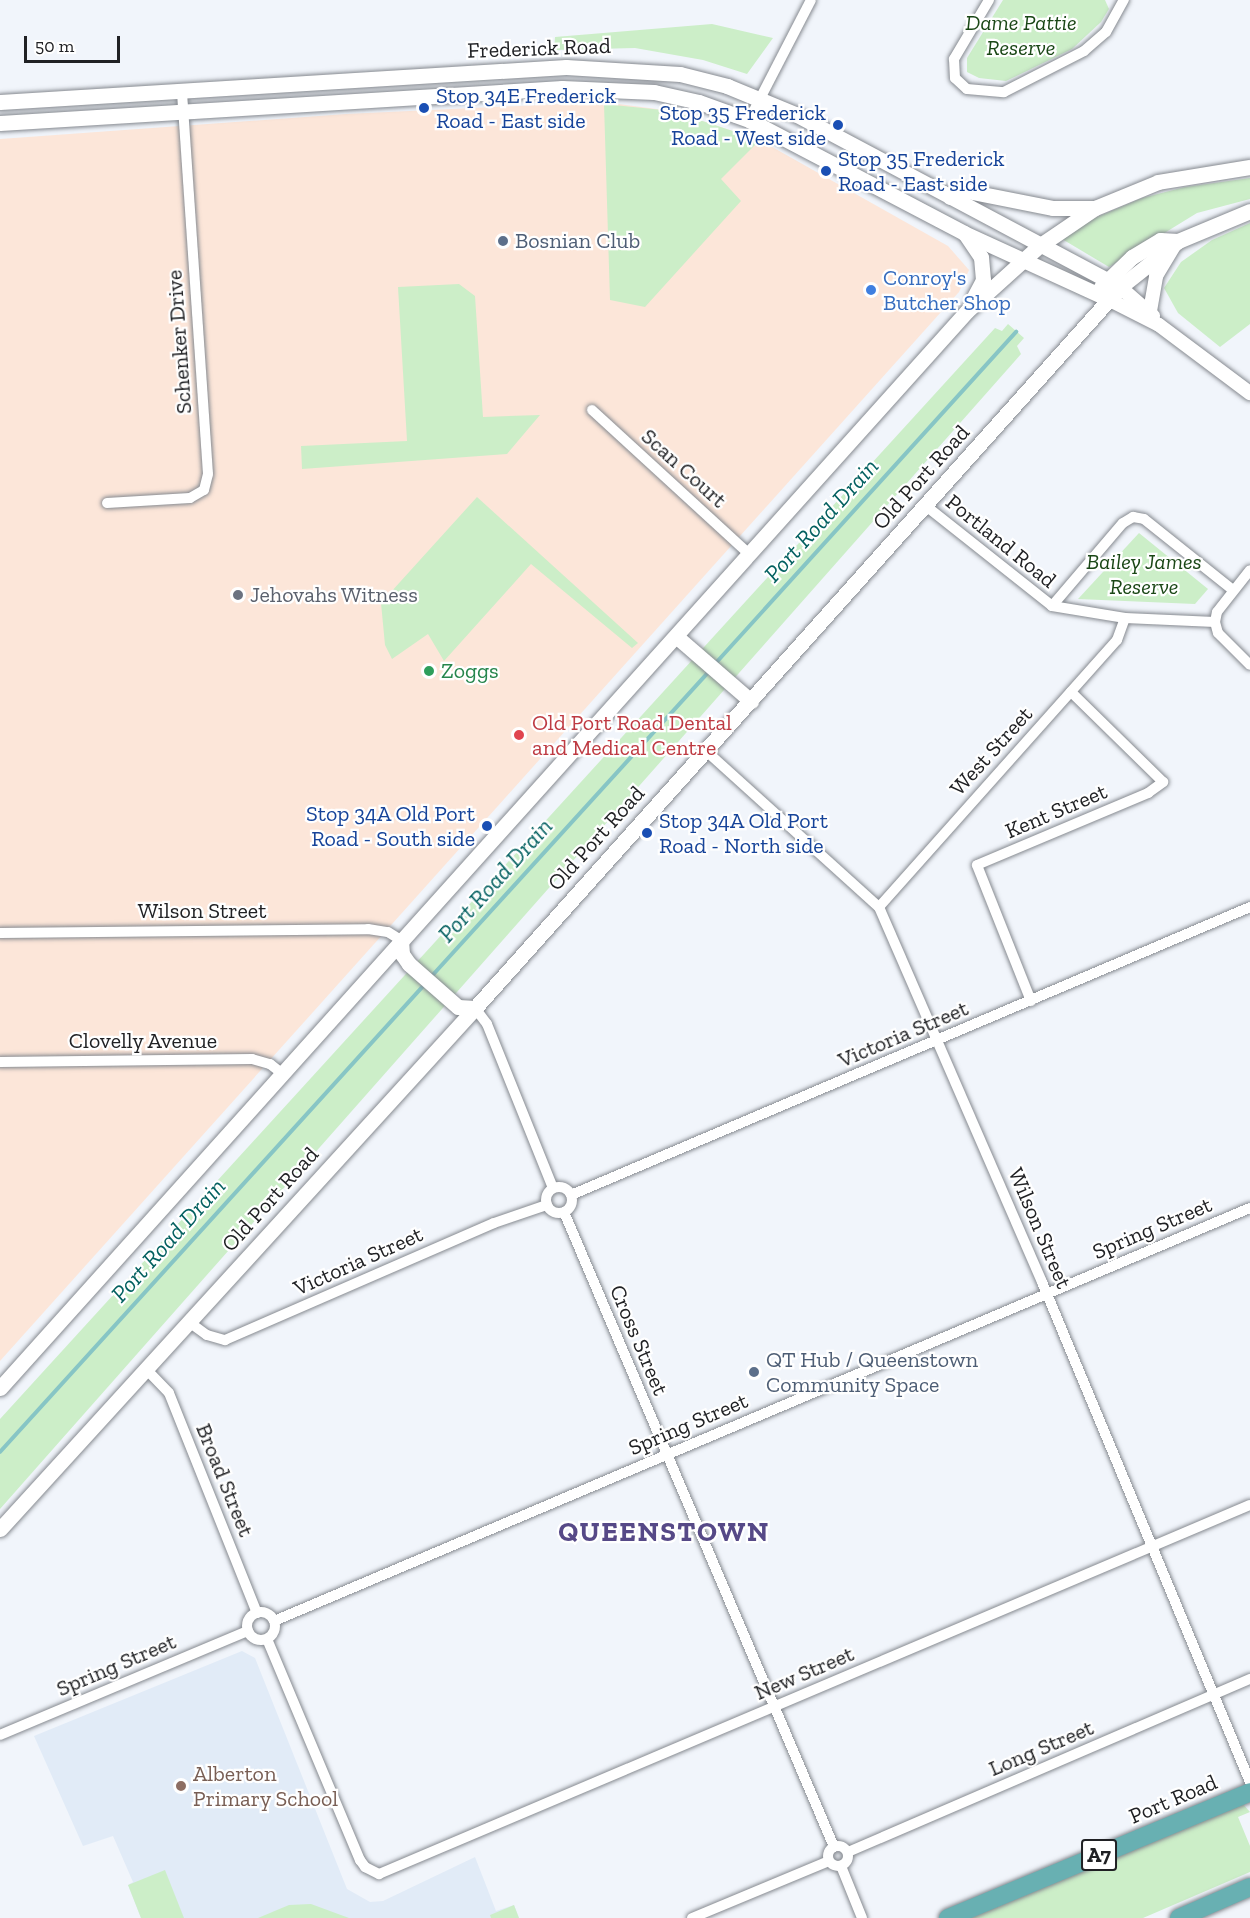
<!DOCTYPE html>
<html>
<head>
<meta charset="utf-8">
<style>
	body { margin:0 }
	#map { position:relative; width:1250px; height:1918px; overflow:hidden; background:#f1f5fb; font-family:"Zilla Slab",serif }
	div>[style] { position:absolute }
	.commercial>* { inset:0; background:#fce6d9 }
	.built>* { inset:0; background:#e1ebf7 }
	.green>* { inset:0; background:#cceec8 }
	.stream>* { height:4px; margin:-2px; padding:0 2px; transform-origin:2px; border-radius:2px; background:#87c5c5 }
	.roads { filter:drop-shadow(0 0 2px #868a90) drop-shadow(0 0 2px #868a90) }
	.minor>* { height:10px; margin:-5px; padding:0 5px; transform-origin:5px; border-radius:5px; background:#fff }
	.minor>.ring { margin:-5px; padding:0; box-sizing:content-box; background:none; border:10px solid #fff; border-radius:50% }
	.tertiary>* { height:14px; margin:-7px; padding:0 7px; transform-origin:7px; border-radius:7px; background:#fff }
	.secondary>* { height:15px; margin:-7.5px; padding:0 7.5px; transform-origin:7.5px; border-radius:7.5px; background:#fff }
	.trunk>* { height:18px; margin:-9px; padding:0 9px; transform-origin:9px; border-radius:9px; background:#68b0b2 }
	.dots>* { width:16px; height:16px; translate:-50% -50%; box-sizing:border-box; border:3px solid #fff; border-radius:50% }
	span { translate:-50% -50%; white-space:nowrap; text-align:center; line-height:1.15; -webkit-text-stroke:4.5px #fff; paint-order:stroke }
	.shield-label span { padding:2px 4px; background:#fff; border:2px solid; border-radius:4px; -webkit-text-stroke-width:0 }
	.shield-label { font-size:21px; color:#202124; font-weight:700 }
	.park-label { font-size:22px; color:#1a4716; font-style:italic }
	.street-label { font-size:22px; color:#202124 }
	.transit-label { font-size:22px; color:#164399 }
	.left { translate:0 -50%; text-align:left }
	.right { translate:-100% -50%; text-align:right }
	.service-label { font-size:22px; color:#4e5e75 }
	.shop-label { font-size:22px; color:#366cbe }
	.worship-label { font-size:22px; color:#5b616d }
	.leisure-label { font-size:22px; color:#27864d }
	.health-label { font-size:22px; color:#be3a42 }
	.education-label { font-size:22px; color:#785e54 }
	.water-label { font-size:24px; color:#036060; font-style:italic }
	.district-label { font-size:28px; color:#564987; font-weight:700; letter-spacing:1.5px }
	.scale { position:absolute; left:24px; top:36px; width:96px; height:27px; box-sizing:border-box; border:3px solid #202124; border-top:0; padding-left:8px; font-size:18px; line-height:21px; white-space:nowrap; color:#202124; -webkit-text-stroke:4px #fff; paint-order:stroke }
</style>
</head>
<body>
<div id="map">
	<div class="commercial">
		<i style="clip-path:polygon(603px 102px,672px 111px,760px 140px,948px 246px,969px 270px,959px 292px,0 1361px,0 139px,346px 114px)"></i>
	</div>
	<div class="built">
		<i style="clip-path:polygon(242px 1651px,255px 1658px,347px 1889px,370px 1902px,383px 1901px,475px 1857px,496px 1911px,514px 1905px,519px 1918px,141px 1918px,128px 1885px,133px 1882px,113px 1836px,83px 1846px,34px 1736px)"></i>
	</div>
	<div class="green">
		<i style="clip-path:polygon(1003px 0,1105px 0,1109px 9px,1101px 22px,1072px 49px,1006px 81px,979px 78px,967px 72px,967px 58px)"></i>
		<i style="clip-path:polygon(712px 24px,773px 38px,747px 74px,703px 60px,635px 48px,554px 50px,555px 37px)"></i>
		<i style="clip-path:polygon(604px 104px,672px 111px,760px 140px,721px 179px,741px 201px,645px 307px,610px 300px)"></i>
		<i style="clip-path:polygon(1250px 178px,1250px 199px,1197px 213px,1109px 267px,1062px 239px,1090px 220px,1142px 198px,1185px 187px)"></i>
		<i style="clip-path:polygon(1250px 223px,1250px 324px,1220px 347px,1178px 313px,1164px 288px,1181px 262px,1212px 240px)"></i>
		<i style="clip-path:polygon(459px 284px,475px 296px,483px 417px,540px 415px,507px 454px,302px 469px,301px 446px,407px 441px,398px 287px)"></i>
		<i style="clip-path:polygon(1008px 324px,1024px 338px,1017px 346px,1021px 354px,0 1509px,0 1419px,995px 328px,1002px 331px)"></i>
		<i style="clip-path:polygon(477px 497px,627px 633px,638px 643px,632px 648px,531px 564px,444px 661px,428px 634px,392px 659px,385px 645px,381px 603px)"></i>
		<i style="clip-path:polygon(1139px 533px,1208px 589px,1195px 604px,1078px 599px)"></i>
		<i style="clip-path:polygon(1243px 1804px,1250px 1812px,1238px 1817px,1250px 1846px,1250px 1872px,1143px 1918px,971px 1918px)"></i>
		<i style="clip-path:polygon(165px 1870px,184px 1918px,141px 1918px,128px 1885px)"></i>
		<i style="clip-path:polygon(311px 1904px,349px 1918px,258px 1918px,289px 1905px)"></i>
		<i style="clip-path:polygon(514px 1905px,519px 1918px,491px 1918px,490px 1915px)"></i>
	</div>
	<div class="stream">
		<i style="left:714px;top:665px;width:450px;rotate:-47.8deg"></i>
		<i style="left:430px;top:978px;width:415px;rotate:-47.7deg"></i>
		<i style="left:0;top:1452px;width:632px;rotate:-47.76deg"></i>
	</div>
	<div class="roads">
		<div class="minor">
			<i style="left:989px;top:0;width:69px;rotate:120.7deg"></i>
			<i style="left:954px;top:59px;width:19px;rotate:87deg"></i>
			<i style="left:955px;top:78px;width:16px;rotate:43deg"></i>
			<i style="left:967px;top:89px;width:37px;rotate:5deg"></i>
			<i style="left:1004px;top:92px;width:90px;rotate:-27.1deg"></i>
			<i style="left:1084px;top:51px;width:29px;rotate:-41deg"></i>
			<i style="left:1106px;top:32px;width:37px;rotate:-61deg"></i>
			<i style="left:749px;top:120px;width:135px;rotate:-62.7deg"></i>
			<i style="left:592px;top:410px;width:214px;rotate:42.5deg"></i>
			<i style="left:107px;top:503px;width:83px;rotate:-3.4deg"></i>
			<i style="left:190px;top:498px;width:16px;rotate:-30deg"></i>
			<i style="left:204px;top:490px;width:16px;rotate:-76deg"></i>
			<i style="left:208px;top:474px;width:384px;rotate:-93.9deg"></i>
			<i style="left:926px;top:506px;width:161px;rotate:38.4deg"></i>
			<i style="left:1052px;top:606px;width:74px;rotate:9.3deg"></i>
			<i style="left:1125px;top:618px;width:90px;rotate:2.5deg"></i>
			<i style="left:1215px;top:622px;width:11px;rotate:75deg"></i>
			<i style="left:1218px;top:633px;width:45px;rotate:45deg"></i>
			<i style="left:1052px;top:606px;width:109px;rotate:-49.5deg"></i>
			<i style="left:1123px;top:523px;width:12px;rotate:-31deg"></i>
			<i style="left:1133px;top:517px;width:11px;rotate:10deg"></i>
			<i style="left:1144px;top:519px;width:114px;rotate:38.6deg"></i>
			<i style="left:1215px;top:622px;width:10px;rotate:-79deg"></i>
			<i style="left:1217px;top:612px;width:53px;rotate:-51.8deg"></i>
			<i style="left:705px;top:750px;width:234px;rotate:42.1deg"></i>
			<i style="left:879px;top:907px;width:409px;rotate:66.5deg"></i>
			<i style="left:1042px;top:1282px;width:542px;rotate:67.41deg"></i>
			<i style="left:879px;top:907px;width:358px;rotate:-48.3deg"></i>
			<i style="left:1117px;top:640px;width:23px;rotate:-70deg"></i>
			<i style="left:0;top:933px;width:368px;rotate:-0.6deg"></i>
			<i style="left:368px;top:929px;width:20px;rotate:9deg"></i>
			<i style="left:388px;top:932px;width:15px;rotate:32deg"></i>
			<i style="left:1031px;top:1001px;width:146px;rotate:-111.7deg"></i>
			<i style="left:977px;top:865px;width:186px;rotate:-22.8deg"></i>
			<i style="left:1148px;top:793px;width:19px;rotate:-36deg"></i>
			<i style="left:1163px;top:782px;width:129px;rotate:-135.6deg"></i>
			<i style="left:475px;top:1008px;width:20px;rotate:53deg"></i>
			<i style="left:487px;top:1024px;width:177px;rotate:68.1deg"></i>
			<i style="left:0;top:1062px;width:252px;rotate:-0.7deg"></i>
			<i style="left:252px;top:1059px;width:19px;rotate:16deg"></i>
			<i style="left:270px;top:1064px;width:16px;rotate:38deg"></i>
			<i class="ring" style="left:546px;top:1187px;width:16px;height:16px"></i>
			<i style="left:571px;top:1195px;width:738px;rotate:-22.98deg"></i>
			<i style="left:564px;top:1212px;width:690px;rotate:66.96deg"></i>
			<i style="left:189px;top:1322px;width:22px;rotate:36deg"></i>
			<i style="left:207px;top:1335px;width:19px;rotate:16deg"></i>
			<i style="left:225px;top:1340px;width:293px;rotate:-23.5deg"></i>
			<i style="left:494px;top:1223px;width:56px;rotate:-18.8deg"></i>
			<i style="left:146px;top:1369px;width:33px;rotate:46deg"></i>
			<i style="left:169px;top:1393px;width:237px;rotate:68.2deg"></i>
			<i class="ring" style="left:247px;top:1612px;width:18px;height:18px"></i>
			<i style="left:274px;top:1621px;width:1060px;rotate:-22.94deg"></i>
			<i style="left:267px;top:1639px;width:240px;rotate:67.2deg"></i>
			<i style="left:360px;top:1860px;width:9px;rotate:54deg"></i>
			<i style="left:365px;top:1867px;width:16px;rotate:27deg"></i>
			<i style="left:379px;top:1874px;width:946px;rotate:-22.96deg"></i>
			<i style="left:0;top:1735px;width:269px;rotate:-22.8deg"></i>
			<i class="ring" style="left:828px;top:1846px;width:10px;height:10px"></i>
			<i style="left:848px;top:1852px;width:438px;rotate:-23.3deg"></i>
			<i style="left:841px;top:1866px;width:56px;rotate:68deg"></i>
			<i style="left:692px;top:1918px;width:148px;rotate:-22.6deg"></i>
		</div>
		<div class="tertiary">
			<i style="left:1120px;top:287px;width:44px;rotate:41.3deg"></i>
			<i style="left:1108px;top:299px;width:57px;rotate:27deg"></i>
			<i style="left:1159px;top:325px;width:114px;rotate:36.8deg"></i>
			<i style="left:1150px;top:311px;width:36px;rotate:-80deg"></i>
			<i style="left:1156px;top:276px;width:33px;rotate:-59deg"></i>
		</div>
		<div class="secondary">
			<i style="left:0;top:102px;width:567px;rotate:-3.54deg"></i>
			<i style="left:566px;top:67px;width:114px;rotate:3.5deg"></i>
			<i style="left:680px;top:74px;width:49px;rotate:14.3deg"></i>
			<i style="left:727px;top:86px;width:74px;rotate:22.4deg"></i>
			<i style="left:795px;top:114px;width:368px;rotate:28deg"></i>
			<i style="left:0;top:123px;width:563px;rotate:-3.56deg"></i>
			<i style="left:562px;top:88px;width:92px;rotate:2.5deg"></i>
			<i style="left:654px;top:92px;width:46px;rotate:12.5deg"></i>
			<i style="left:699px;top:102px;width:53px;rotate:19.8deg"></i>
			<i style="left:749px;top:120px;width:243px;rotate:27.7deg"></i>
			<i style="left:964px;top:233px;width:158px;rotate:24.6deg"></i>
			<i style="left:950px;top:197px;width:18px;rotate:-19deg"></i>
			<i style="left:967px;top:191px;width:88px;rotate:11.2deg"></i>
			<i style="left:1053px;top:208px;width:41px"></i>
			<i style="left:966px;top:235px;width:27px;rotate:56deg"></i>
			<i style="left:981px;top:257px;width:23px;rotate:85deg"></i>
			<i style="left:983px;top:280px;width:19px;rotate:118deg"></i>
			<i style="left:1101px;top:287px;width:43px;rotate:-44.1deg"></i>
			<i style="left:1132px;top:257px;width:33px;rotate:-31deg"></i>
			<i style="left:1160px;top:240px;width:18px;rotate:3deg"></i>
			<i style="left:677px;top:637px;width:98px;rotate:40.9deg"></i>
			<i style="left:401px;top:940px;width:14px;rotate:86deg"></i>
			<i style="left:402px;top:954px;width:12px;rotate:55deg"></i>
			<i style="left:409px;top:964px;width:65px;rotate:41.3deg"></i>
			<i style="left:458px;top:1007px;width:17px;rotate:3deg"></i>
			<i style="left:0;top:1388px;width:1447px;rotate:-48.08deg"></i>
			<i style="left:967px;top:311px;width:97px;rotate:-42.1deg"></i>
			<i style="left:1039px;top:246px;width:68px;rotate:-34.2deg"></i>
			<i style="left:1095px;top:208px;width:68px;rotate:-22.4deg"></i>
			<i style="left:1158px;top:182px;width:93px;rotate:-9.3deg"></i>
			<i style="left:0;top:1529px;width:705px;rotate:-47.64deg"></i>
			<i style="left:475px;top:1008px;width:967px;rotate:-48.18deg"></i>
			<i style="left:1120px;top:287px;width:74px;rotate:-38.4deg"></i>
			<i style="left:1178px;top:241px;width:78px;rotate:-22.6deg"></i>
		</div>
		<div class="trunk">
			<i style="left:948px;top:1918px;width:327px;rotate:-22.6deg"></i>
			<i style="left:1179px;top:1918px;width:77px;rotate:-23.6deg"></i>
		</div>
	</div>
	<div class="dots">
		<i style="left:424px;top:108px;background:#1a4fb4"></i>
		<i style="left:838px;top:125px;background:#1a4fb4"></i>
		<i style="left:826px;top:171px;background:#1a4fb4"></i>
		<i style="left:503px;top:241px;background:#5c6f8a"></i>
		<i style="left:871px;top:290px;background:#3f7fe0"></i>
		<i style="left:238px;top:595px;background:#6b7280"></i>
		<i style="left:429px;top:671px;background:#2e9e5b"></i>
		<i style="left:519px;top:735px;background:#e0444e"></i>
		<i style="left:487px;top:826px;background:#1a4fb4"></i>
		<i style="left:647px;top:833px;background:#1a4fb4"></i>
		<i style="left:754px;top:1372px;background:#5c6f8a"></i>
		<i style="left:181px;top:1786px;background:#8d6e63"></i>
	</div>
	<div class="shield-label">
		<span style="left:1099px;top:1855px">A7</span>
	</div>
	<div class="park-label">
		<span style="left:1021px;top:35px">Dame Pattie<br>Reserve</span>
		<span style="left:1144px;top:574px">Bailey James<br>Reserve</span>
	</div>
	<div class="street-label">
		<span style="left:539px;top:48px;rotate:-2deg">Frederick Road</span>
		<span style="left:179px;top:342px;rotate:-94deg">Schenker Drive</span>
		<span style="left:684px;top:468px;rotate:42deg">Scan Court</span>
		<span style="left:921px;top:477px;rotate:-48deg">Old Port Road</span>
		<span style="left:1001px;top:541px;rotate:39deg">Portland Road</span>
		<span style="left:991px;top:751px;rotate:-48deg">West Street</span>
		<span style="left:1056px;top:811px;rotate:-23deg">Kent Street</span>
		<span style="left:596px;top:838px;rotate:-48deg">Old Port Road</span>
		<span style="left:202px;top:911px">Wilson Street</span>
		<span style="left:903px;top:1034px;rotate:-23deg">Victoria Street</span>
		<span style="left:143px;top:1041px">Clovelly Avenue</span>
		<span style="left:270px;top:1199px;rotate:-48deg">Old Port Road</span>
		<span style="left:1040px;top:1228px;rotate:67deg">Wilson Street</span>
		<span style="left:1152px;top:1228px;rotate:-23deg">Spring Street</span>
		<span style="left:358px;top:1261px;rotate:-24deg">Victoria Street</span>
		<span style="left:639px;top:1340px;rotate:67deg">Cross Street</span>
		<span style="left:688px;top:1424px;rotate:-23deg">Spring Street</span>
		<span style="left:225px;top:1480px;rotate:68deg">Broad Street</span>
		<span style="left:116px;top:1665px;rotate:-23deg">Spring Street</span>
		<span style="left:804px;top:1673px;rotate:-23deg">New Street</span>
		<span style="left:1041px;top:1748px;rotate:-23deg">Long Street</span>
		<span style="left:1173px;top:1799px;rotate:-23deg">Port Road</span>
	</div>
	<div class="transit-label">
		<span class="left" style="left:436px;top:108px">Stop 34E Frederick<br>Road - East side</span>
		<span class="right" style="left:826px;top:125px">Stop 35 Frederick<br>Road - West side</span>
		<span class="left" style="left:838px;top:171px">Stop 35 Frederick<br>Road - East side</span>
		<span class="right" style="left:475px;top:826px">Stop 34A Old Port<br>Road - South side</span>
		<span class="left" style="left:659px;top:833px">Stop 34A Old Port<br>Road - North side</span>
	</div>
	<div class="service-label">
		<span class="left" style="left:515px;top:241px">Bosnian Club</span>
		<span class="left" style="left:766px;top:1372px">QT Hub / Queenstown<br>Community Space</span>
	</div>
	<div class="shop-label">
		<span class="left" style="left:883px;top:290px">Conroy's<br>Butcher Shop</span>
	</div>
	<div class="worship-label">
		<span class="left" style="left:250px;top:595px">Jehovahs Witness</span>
	</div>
	<div class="leisure-label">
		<span class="left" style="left:441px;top:671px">Zoggs</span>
	</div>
	<div class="health-label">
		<span class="left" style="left:532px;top:735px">Old Port Road Dental<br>and Medical Centre</span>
	</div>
	<div class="education-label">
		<span class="left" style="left:193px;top:1786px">Alberton<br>Primary School</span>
	</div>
	<div class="water-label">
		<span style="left:821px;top:520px;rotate:-48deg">Port Road Drain</span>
		<span style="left:495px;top:880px;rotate:-48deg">Port Road Drain</span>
		<span style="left:168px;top:1240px;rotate:-48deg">Port Road Drain</span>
	</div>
	<div class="district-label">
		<span style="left:664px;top:1532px">QUEENSTOWN</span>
	</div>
	<div class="scale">50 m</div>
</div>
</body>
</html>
